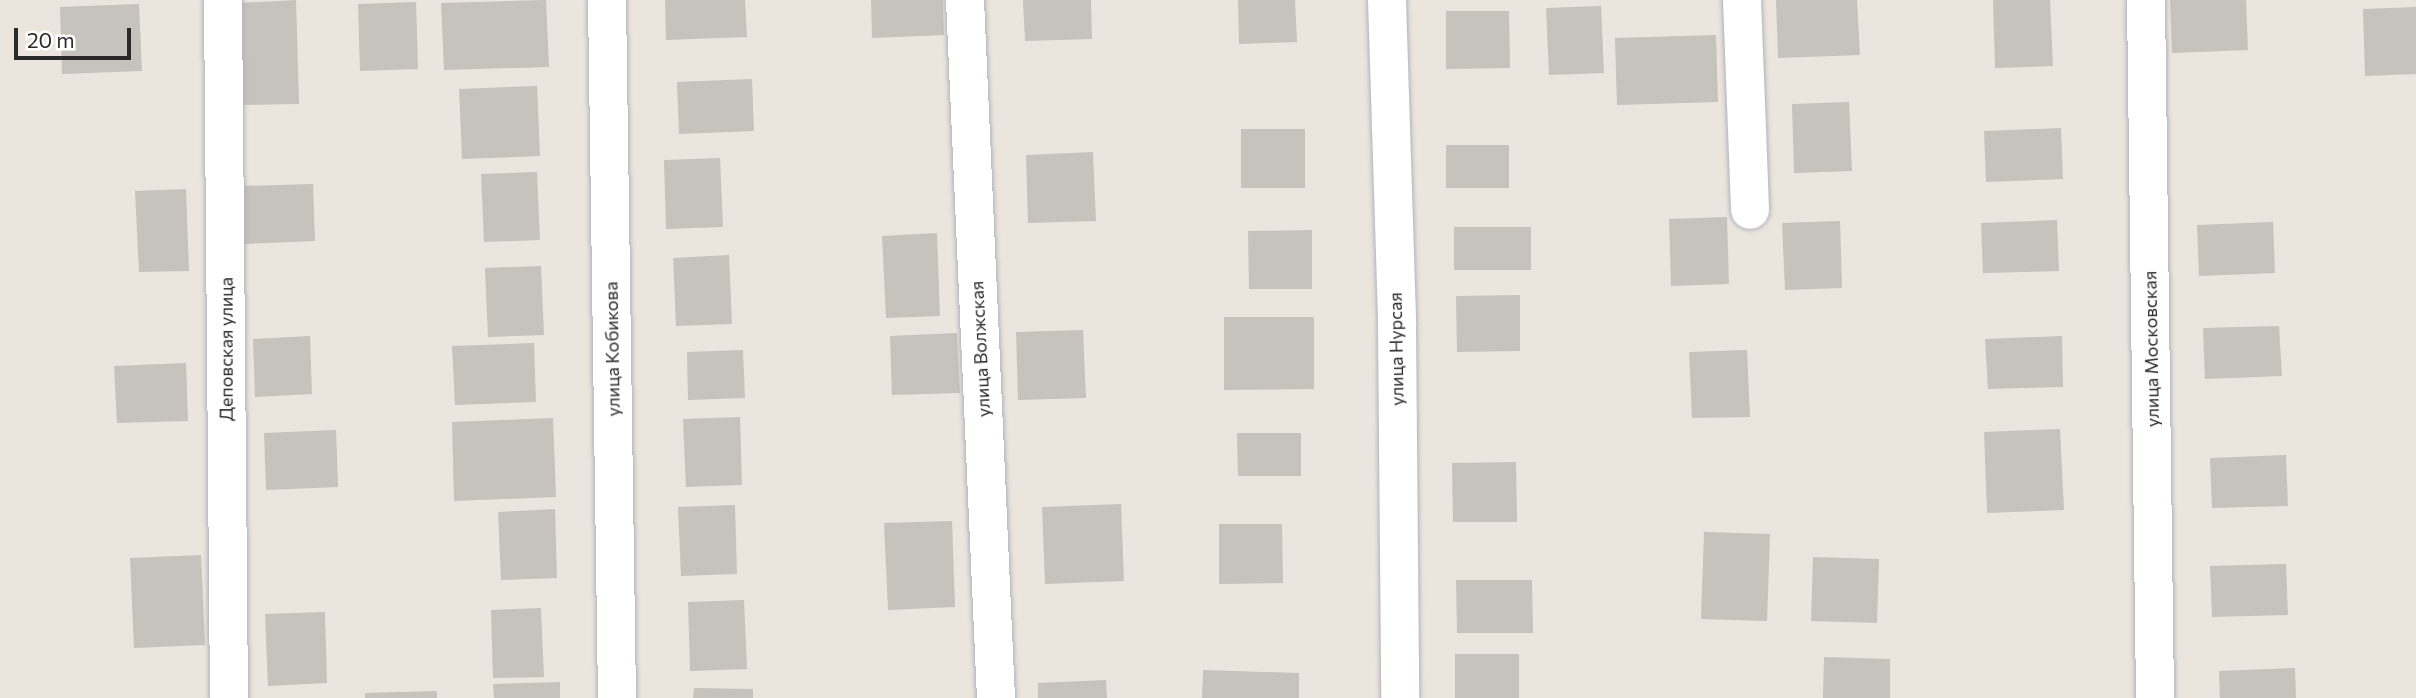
<!DOCTYPE html>
<html>
<head>
<meta charset="utf-8">
<style>
	body { margin:0 }
	#map { position:relative; width:2416px; height:698px; overflow:hidden; background:#ebe5dd; font-family:Commissioner,sans-serif }
	div>[style] { position:absolute }
	.building>* { inset:0; background:#c6c2bc }
	.roads { filter:drop-shadow(0 0 2px #b0b3bc) drop-shadow(0 0 2px #b0b3bc) }
	.minor>* { height:38px; margin:-19px; padding:0 19px; transform-origin:19px; border-radius:19px; background:#fff }
	span { translate:-50% -50%; white-space:nowrap; text-align:center; line-height:1.15; -webkit-text-stroke:5px #fff; paint-order:stroke }
	.street-label { font-size:18px; color:#2a2a2a }
	.scale { position:absolute; left:14px; top:28px; width:117px; height:32px; box-sizing:border-box; border:4px solid #2a2a2a; border-top:0; padding-left:9px; font-size:21px; line-height:24px; white-space:nowrap; color:#2a2a2a; -webkit-text-stroke:5px #fff; paint-order:stroke }
</style>
</head>
<body>
<div id="map">
	<div class="building">
		<i style="clip-path:polygon(296px 0,299px 104px,242px 105px,238px 3px)"></i>
		<i style="clip-path:polygon(546px 0,549px 67px,444px 70px,441px 3px)"></i>
		<i style="clip-path:polygon(665px 0,745px 0,747px 37px,666px 40px)"></i>
		<i style="clip-path:polygon(871px 0,943px 0,944px 35px,872px 38px)"></i>
		<i style="clip-path:polygon(1023px 0,1091px 0,1092px 39px,1025px 41px)"></i>
		<i style="clip-path:polygon(1238px 0,1295px 0,1297px 42px,1239px 44px)"></i>
		<i style="clip-path:polygon(1776px 0,1857px 0,1860px 55px,1778px 58px)"></i>
		<i style="clip-path:polygon(1993px 0,2050px 0,2053px 66px,1995px 68px)"></i>
		<i style="clip-path:polygon(2170px 0,2246px 0,2248px 50px,2172px 53px)"></i>
		<i style="clip-path:polygon(416px 2px,418px 69px,360px 71px,358px 4px)"></i>
		<i style="clip-path:polygon(139px 4px,142px 71px,62px 74px,60px 7px)"></i>
		<i style="clip-path:polygon(1601px 6px,1604px 73px,1549px 75px,1546px 8px)"></i>
		<i style="clip-path:polygon(2416px 7px,2416px 74px,2365px 76px,2363px 9px)"></i>
		<i style="clip-path:polygon(1446px 11px,1509px 11px,1510px 68px,1446px 69px)"></i>
		<i style="clip-path:polygon(1716px 35px,1718px 102px,1617px 105px,1615px 38px)"></i>
		<i style="clip-path:polygon(752px 79px,754px 131px,679px 134px,677px 82px)"></i>
		<i style="clip-path:polygon(537px 86px,540px 156px,462px 159px,459px 89px)"></i>
		<i style="clip-path:polygon(1849px 102px,1852px 171px,1794px 173px,1792px 104px)"></i>
		<i style="clip-path:polygon(2061px 128px,2063px 179px,1986px 182px,1984px 131px)"></i>
		<i style="clip-path:polygon(1241px 129px,1305px 129px,1305px 188px,1241px 188px)"></i>
		<i style="clip-path:polygon(1446px 145px,1509px 145px,1509px 188px,1446px 188px)"></i>
		<i style="clip-path:polygon(1093px 152px,1096px 221px,1028px 223px,1026px 155px)"></i>
		<i style="clip-path:polygon(720px 158px,723px 227px,666px 229px,664px 160px)"></i>
		<i style="clip-path:polygon(537px 172px,540px 240px,484px 242px,481px 174px)"></i>
		<i style="clip-path:polygon(313px 184px,315px 241px,244px 244px,242px 186px)"></i>
		<i style="clip-path:polygon(186px 189px,189px 271px,139px 272px,135px 191px)"></i>
		<i style="clip-path:polygon(1727px 217px,1729px 284px,1671px 286px,1669px 219px)"></i>
		<i style="clip-path:polygon(2057px 220px,2059px 271px,1983px 273px,1981px 223px)"></i>
		<i style="clip-path:polygon(1840px 221px,1842px 288px,1785px 290px,1782px 223px)"></i>
		<i style="clip-path:polygon(2273px 222px,2275px 273px,2199px 276px,2197px 225px)"></i>
		<i style="clip-path:polygon(1454px 227px,1531px 227px,1531px 270px,1454px 270px)"></i>
		<i style="clip-path:polygon(1312px 230px,1312px 289px,1249px 289px,1248px 231px)"></i>
		<i style="clip-path:polygon(937px 233px,940px 316px,886px 318px,882px 236px)"></i>
		<i style="clip-path:polygon(729px 255px,732px 324px,676px 326px,673px 258px)"></i>
		<i style="clip-path:polygon(541px 266px,544px 335px,488px 337px,485px 268px)"></i>
		<i style="clip-path:polygon(1520px 295px,1520px 351px,1457px 352px,1456px 296px)"></i>
		<i style="clip-path:polygon(1224px 317px,1314px 317px,1314px 389px,1224px 390px)"></i>
		<i style="clip-path:polygon(2279px 326px,2282px 376px,2205px 379px,2203px 328px)"></i>
		<i style="clip-path:polygon(1083px 330px,1086px 398px,1018px 400px,1016px 332px)"></i>
		<i style="clip-path:polygon(957px 333px,960px 393px,892px 395px,890px 336px)"></i>
		<i style="clip-path:polygon(310px 336px,312px 394px,255px 397px,253px 339px)"></i>
		<i style="clip-path:polygon(2062px 336px,2063px 387px,1988px 389px,1985px 339px)"></i>
		<i style="clip-path:polygon(534px 343px,536px 402px,455px 405px,452px 346px)"></i>
		<i style="clip-path:polygon(743px 350px,745px 398px,688px 400px,687px 352px)"></i>
		<i style="clip-path:polygon(1747px 350px,1750px 417px,1692px 418px,1689px 352px)"></i>
		<i style="clip-path:polygon(186px 363px,188px 421px,117px 423px,114px 366px)"></i>
		<i style="clip-path:polygon(740px 417px,742px 485px,686px 487px,683px 419px)"></i>
		<i style="clip-path:polygon(553px 418px,556px 497px,454px 501px,452px 422px)"></i>
		<i style="clip-path:polygon(2060px 429px,2064px 510px,1987px 513px,1984px 432px)"></i>
		<i style="clip-path:polygon(336px 430px,338px 487px,266px 490px,264px 433px)"></i>
		<i style="clip-path:polygon(1237px 433px,1301px 433px,1301px 476px,1238px 476px)"></i>
		<i style="clip-path:polygon(2286px 455px,2288px 506px,2212px 508px,2210px 458px)"></i>
		<i style="clip-path:polygon(1516px 462px,1517px 522px,1453px 522px,1452px 463px)"></i>
		<i style="clip-path:polygon(1121px 504px,1124px 581px,1045px 584px,1042px 507px)"></i>
		<i style="clip-path:polygon(735px 505px,737px 574px,681px 576px,678px 507px)"></i>
		<i style="clip-path:polygon(555px 509px,557px 578px,501px 580px,498px 512px)"></i>
		<i style="clip-path:polygon(952px 521px,955px 607px,888px 610px,884px 523px)"></i>
		<i style="clip-path:polygon(1219px 524px,1282px 524px,1283px 583px,1219px 584px)"></i>
		<i style="clip-path:polygon(1704px 532px,1770px 534px,1767px 621px,1701px 619px)"></i>
		<i style="clip-path:polygon(201px 555px,205px 645px,134px 648px,130px 558px)"></i>
		<i style="clip-path:polygon(1813px 557px,1879px 559px,1877px 623px,1811px 621px)"></i>
		<i style="clip-path:polygon(2286px 564px,2288px 615px,2212px 617px,2210px 566px)"></i>
		<i style="clip-path:polygon(1456px 580px,1532px 580px,1533px 633px,1457px 633px)"></i>
		<i style="clip-path:polygon(744px 600px,747px 669px,690px 671px,688px 602px)"></i>
		<i style="clip-path:polygon(541px 608px,544px 677px,493px 678px,491px 610px)"></i>
		<i style="clip-path:polygon(325px 612px,327px 683px,268px 686px,265px 614px)"></i>
		<i style="clip-path:polygon(1455px 654px,1519px 654px,1519px 698px,1455px 698px)"></i>
		<i style="clip-path:polygon(1824px 657px,1890px 659px,1890px 698px,1823px 698px)"></i>
		<i style="clip-path:polygon(2295px 668px,2296px 698px,2220px 698px,2219px 671px)"></i>
		<i style="clip-path:polygon(1203px 670px,1299px 673px,1299px 698px,1202px 698px)"></i>
		<i style="clip-path:polygon(1106px 680px,1107px 698px,1038px 698px,1038px 683px)"></i>
		<i style="clip-path:polygon(560px 682px,560px 698px,494px 698px,493px 684px)"></i>
		<i style="clip-path:polygon(694px 688px,753px 689px,753px 698px,693px 698px)"></i>
		<i style="clip-path:polygon(437px 691px,437px 698px,365px 698px,365px 693px)"></i>
	</div>
	<div class="roads">
		<div class="minor">
			<i style="left:223px;top:0;width:698px;rotate:89.51deg"></i>
			<i style="left:607px;top:0;width:698px;rotate:89.18deg"></i>
			<i style="left:965px;top:0;width:699px;rotate:87.46deg"></i>
			<i style="left:1387px;top:0;width:325px;rotate:88.2deg"></i>
			<i style="left:1397px;top:325px;width:373px;rotate:89.5deg"></i>
			<i style="left:1742px;top:0;width:210px;rotate:87.8deg"></i>
			<i style="left:2146px;top:0;width:698px;rotate:89.26deg"></i>
		</div>
	</div>
	<div class="street-label">
		<span style="left:226px;top:349px;rotate:-90deg">Деповская улица</span>
		<span style="left:612px;top:349px;rotate:-91deg">улица Кобикова</span>
		<span style="left:980px;top:349px;rotate:-93deg">улица Волжская</span>
		<span style="left:1396px;top:349px;rotate:-91deg">улица Нурсая</span>
		<span style="left:2151px;top:349px;rotate:-91deg">улица Московская</span>
	</div>
	<div class="scale">20 m</div>
</div>
</body>
</html>
